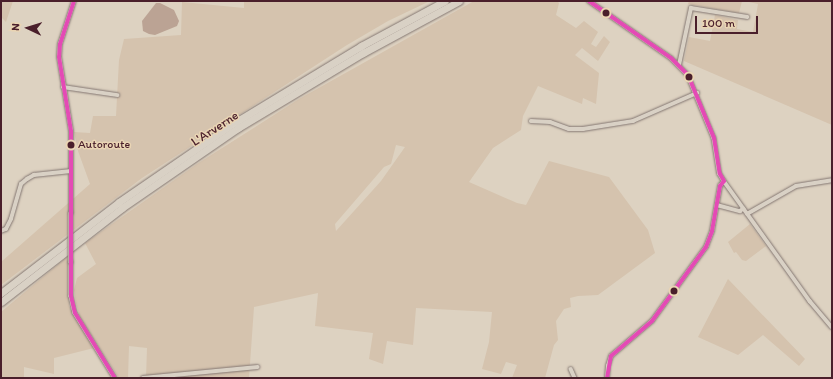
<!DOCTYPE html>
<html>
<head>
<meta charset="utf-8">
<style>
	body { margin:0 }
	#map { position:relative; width:833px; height:379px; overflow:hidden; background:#ddd2c1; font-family:Itim,sans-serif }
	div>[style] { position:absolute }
	.green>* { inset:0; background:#d5c3ae }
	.water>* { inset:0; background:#bba394 }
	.roads { filter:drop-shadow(0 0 1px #847772) drop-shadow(0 0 1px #847772) }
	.minor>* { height:3.5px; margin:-1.75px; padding:0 1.75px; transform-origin:1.75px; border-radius:1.75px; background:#d9d1c5 }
	.motorway>* { height:7px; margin:-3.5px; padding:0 3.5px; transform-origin:3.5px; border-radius:3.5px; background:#d9d1c5 }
	.bridges { filter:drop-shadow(0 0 1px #847772) drop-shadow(0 0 1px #847772) }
	.minor-bridge>* { height:3.5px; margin:-1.75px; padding:0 1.75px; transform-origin:1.75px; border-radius:1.75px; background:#d9d1c5 }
	.bus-1>* { height:4px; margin:-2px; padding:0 2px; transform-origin:2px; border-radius:2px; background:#e44ab5 }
	.dots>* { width:11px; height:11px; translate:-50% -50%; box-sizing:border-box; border:2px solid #ead5b4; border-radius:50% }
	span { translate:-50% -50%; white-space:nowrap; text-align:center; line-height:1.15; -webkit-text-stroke:3px #ead5b4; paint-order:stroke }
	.bus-label { font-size:12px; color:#4a1f2b }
	.left { translate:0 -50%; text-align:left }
	.street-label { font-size:13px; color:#4a1f2b }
	.frame { position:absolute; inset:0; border:2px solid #4a1f2b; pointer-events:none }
	.north { position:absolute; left:8px; top:8px; width:40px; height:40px; -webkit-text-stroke:3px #ead5b4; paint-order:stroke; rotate:274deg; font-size:11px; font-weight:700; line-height:16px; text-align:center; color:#4a1f2b }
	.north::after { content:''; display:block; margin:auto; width:14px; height:18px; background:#4a1f2b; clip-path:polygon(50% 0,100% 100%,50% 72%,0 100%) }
	.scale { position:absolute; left:695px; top:16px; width:63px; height:18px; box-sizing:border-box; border:2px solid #4a1f2b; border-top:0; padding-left:5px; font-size:12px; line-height:14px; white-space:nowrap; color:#4a1f2b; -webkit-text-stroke:3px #ead5b4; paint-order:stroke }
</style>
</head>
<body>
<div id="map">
	<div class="green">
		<i style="clip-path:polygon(1px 1px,13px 1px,6px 22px,1px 17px)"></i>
		<i style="clip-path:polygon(244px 1px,430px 1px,388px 21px,347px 45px,142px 178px,1px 285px,1px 262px,90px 184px,78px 151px,74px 132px,90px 133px,93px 116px,116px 116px,119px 60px,124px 39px,181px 35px,182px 2px,244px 8px)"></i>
		<i style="clip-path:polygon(evenodd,474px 1px,557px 1px,559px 3px,556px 15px,576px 28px,584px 21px,598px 32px,591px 44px,596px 47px,604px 36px,610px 42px,598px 61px,582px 48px,575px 55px,599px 73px,596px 104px,583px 98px,582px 104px,538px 86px,523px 116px,521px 130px,493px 148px,469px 182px,517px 203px,526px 205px,549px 161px,609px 177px,648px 230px,655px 253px,598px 295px,578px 296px,570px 298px,571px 307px,564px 309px,556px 321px,558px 340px,554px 345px,545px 378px,512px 378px,517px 365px,506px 362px,501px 374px,482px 369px,489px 342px,492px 312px,416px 308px,413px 345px,387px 341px,383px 364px,369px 359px,373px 333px,315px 326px,318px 293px,254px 307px,249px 378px,146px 378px,147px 348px,129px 346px,128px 378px,119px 378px,80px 317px,76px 303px,74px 290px,77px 278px,96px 264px,85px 243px,197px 164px,299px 99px,474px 1px,396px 145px,405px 147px,381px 181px,336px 231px,335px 224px,384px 167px,391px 164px,396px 145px)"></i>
		<i style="clip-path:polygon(689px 1px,742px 1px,739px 13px,688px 4px)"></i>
		<i style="clip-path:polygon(744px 1px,832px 1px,832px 125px,684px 61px,689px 37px,710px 41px,715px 15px,738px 20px,737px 29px,753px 32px,758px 4px)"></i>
		<i style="clip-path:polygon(750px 224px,766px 246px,746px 261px,742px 260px,736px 252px,734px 253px,728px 242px)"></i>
		<i style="clip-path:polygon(68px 256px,69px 306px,94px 348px,54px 358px,54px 374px,24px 367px,24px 378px,1px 378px,1px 312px)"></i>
		<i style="clip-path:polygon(728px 279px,805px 359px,799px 366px,763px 335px,738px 355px,698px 337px)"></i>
	</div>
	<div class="water">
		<i style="clip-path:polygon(156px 3px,160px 3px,174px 10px,179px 21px,177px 26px,155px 35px,149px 34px,143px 31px,142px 21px)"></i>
	</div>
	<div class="roads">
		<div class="minor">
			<i style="left:589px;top:1px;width:100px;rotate:34.8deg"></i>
			<i style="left:671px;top:58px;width:24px;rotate:45deg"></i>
			<i style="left:688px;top:75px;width:68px;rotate:67.6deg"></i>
			<i style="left:714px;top:138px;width:36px;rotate:81deg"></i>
			<i style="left:720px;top:174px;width:8px;rotate:60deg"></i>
			<i style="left:724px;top:181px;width:148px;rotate:54.4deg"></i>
			<i style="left:810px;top:301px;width:34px;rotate:50deg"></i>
			<i style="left:679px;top:65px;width:58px;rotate:-78.1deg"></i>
			<i style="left:691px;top:8px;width:57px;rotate:9.1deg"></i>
			<i style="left:63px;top:87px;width:55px;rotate:8.4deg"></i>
			<i style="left:531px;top:121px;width:19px;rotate:3deg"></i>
			<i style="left:550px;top:122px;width:20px;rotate:20deg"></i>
			<i style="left:569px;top:129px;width:14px"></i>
			<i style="left:583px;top:129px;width:51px;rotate:-9.1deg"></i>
			<i style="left:633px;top:121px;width:70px;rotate:-23.6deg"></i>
			<i style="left:717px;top:205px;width:24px;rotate:15deg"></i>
			<i style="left:740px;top:211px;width:4px;rotate:-34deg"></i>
			<i style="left:71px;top:213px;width:82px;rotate:-90deg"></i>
			<i style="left:71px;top:131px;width:75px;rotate:-99.2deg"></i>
			<i style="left:59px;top:57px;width:13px;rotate:-86deg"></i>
			<i style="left:60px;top:44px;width:45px;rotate:-72deg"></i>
			<i style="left:747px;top:214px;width:56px;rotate:-29.7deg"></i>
			<i style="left:796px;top:186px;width:36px;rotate:-9deg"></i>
			<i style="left:1px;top:231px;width:5px;rotate:-22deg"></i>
			<i style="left:6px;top:229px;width:11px;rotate:-63deg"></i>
			<i style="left:11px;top:219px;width:36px;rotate:-74deg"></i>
			<i style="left:21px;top:184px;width:8px;rotate:-40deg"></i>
			<i style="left:27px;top:179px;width:8px;rotate:-30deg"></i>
			<i style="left:34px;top:175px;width:37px;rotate:-6deg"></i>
			<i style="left:71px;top:262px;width:34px;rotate:90deg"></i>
			<i style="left:71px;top:296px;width:17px;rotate:77deg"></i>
			<i style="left:75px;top:313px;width:76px;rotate:58.4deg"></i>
			<i style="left:571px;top:369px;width:10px;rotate:66deg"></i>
			<i style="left:143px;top:378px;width:115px;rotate:-5.5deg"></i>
			<i style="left:607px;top:378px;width:12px;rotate:-85deg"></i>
			<i style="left:608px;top:366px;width:10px;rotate:-73deg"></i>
			<i style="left:611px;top:356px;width:54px;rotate:-40.5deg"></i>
			<i style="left:652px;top:321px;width:92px;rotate:-53.9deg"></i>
			<i style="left:706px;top:247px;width:17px;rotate:-69deg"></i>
			<i style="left:712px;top:231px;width:46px;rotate:-79.9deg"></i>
			<i style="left:720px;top:186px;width:6px;rotate:-51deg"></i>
		</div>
		<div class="motorway">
			<i style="left:1px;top:293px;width:149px;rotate:-37.6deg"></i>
			<i style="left:119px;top:202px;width:140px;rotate:-34.5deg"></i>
			<i style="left:234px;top:123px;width:149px;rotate:-31.2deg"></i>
			<i style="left:361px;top:46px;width:95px;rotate:-28.2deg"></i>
			<i style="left:1px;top:302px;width:153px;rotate:-37.8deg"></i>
			<i style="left:122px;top:208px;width:141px;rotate:-34.6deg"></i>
			<i style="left:238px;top:128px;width:146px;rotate:-31deg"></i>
			<i style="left:363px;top:53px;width:109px;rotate:-28.4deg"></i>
		</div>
	</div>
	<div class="bridges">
		<div class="minor-bridge">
			<i style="left:71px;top:213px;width:49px;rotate:90deg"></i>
		</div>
	</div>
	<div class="bus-1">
		<i style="left:74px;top:1px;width:45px;rotate:108deg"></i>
		<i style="left:60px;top:44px;width:13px;rotate:94deg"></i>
		<i style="left:59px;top:57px;width:75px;rotate:80.8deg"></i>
		<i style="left:71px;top:131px;width:165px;rotate:90deg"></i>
		<i style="left:71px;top:296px;width:17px;rotate:77deg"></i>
		<i style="left:75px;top:313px;width:76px;rotate:58.4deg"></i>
		<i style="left:589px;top:1px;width:100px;rotate:34.8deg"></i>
		<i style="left:671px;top:58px;width:24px;rotate:45deg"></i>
		<i style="left:688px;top:75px;width:68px;rotate:67.6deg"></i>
		<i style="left:714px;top:138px;width:36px;rotate:81deg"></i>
		<i style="left:720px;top:174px;width:8px;rotate:60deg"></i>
		<i style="left:607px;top:378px;width:22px;rotate:-80deg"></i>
		<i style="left:611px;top:356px;width:54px;rotate:-40.5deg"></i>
		<i style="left:652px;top:321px;width:92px;rotate:-53.9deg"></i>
		<i style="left:706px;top:247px;width:17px;rotate:-69deg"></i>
		<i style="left:712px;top:231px;width:46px;rotate:-79.9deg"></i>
		<i style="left:720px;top:186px;width:6px;rotate:-51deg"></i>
	</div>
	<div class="dots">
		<i style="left:606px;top:13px;background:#4a1f2b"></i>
		<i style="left:689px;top:77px;background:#4a1f2b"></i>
		<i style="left:71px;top:145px;background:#4a1f2b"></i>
		<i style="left:674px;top:291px;background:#4a1f2b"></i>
	</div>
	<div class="bus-label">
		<span class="left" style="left:78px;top:145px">Autoroute</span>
	</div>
	<div class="street-label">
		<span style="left:215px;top:129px;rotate:-33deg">L'Arverne</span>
	</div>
	<div class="frame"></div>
	<div class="north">N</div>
	<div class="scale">100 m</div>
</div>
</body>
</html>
